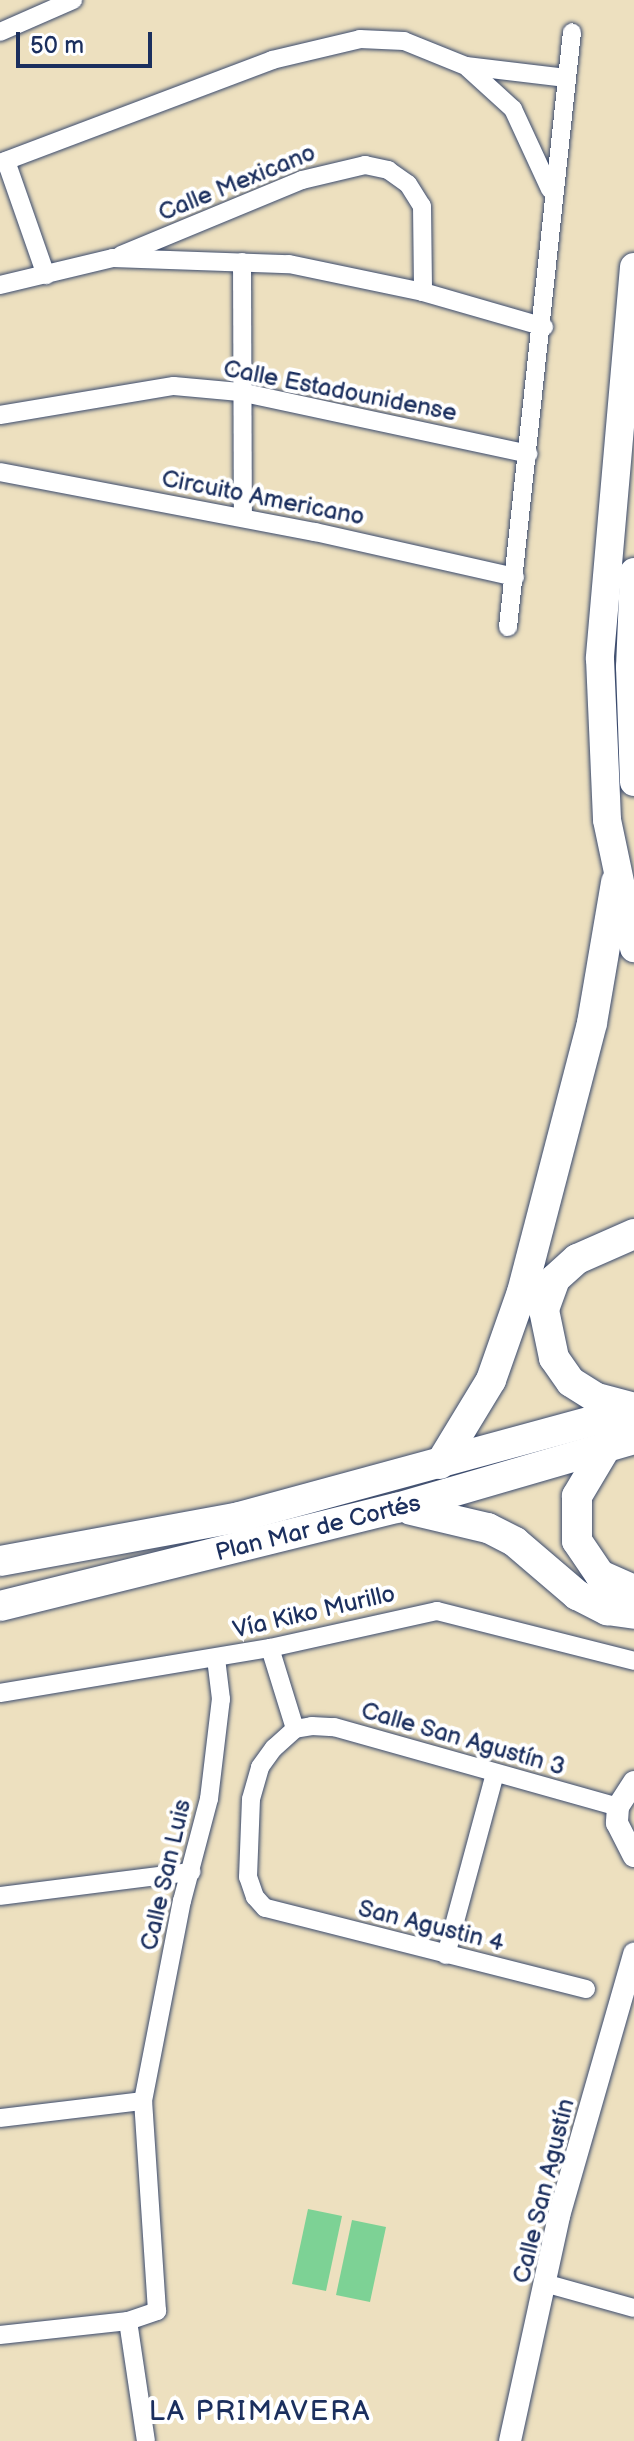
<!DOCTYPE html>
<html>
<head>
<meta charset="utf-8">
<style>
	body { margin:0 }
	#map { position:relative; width:634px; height:2441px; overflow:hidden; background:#ede0bf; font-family:"Balsamiq Sans",sans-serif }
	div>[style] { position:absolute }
	.green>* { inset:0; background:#7dd295 }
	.roads { filter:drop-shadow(0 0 2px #3a4a6d) drop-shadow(0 0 2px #3a4a6d) }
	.minor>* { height:18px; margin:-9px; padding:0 9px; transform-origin:9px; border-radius:9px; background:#fff }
	.tertiary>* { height:22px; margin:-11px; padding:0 11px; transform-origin:11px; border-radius:11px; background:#fff }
	.primary>* { height:28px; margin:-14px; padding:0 14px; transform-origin:14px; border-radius:14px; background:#fff }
	.trunk>* { height:30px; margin:-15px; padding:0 15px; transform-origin:15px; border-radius:15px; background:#fff }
	span { translate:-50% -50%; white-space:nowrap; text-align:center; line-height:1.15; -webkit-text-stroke:8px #fff; paint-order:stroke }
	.street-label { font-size:24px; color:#1b2f5e }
	.quarter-label { font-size:28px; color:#1b2f5e; letter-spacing:2px }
	.scale { position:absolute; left:16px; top:32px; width:136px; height:36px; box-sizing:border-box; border:4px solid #1b2f5e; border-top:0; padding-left:10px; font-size:24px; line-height:28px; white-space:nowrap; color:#1b2f5e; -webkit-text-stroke:6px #fff; paint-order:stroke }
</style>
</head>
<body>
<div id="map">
	<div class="green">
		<i style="clip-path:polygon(308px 2209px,342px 2216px,326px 2291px,292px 2284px)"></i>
		<i style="clip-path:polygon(352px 2220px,386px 2227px,370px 2302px,336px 2295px)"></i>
	</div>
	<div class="roads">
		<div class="minor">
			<i style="left:0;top:32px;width:80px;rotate:-23.7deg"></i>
			<i style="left:468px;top:68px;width:61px;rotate:42.3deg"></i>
			<i style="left:513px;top:109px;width:88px;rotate:65.2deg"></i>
			<i style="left:6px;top:161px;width:121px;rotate:70.7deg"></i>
			<i style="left:0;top:163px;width:291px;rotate:-20.7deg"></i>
			<i style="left:272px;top:60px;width:90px;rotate:-13.4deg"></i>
			<i style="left:360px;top:39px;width:44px;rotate:2.6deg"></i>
			<i style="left:404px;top:41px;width:67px;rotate:22deg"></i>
			<i style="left:466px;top:66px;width:101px;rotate:6.8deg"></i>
			<i style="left:121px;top:255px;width:196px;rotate:-22.5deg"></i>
			<i style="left:302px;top:180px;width:65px;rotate:-13.4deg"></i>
			<i style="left:365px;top:165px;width:24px;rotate:12deg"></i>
			<i style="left:388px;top:170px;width:24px;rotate:35deg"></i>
			<i style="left:408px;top:184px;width:26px;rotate:58deg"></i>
			<i style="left:422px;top:206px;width:86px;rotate:89.3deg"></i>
			<i style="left:242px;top:262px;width:255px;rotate:89.8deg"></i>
			<i style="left:0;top:285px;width:116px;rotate:-13.4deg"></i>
			<i style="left:113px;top:258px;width:176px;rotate:2deg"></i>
			<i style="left:289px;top:264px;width:137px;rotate:11.8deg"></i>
			<i style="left:423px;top:292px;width:126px;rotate:16.1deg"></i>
			<i style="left:0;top:415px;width:176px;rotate:-9.5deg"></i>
			<i style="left:174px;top:386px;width:66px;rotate:5.2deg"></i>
			<i style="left:240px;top:392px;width:295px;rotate:12.1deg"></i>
			<i style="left:0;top:472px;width:321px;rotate:10.8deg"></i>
			<i style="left:315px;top:532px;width:205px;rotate:12.7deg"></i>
			<i style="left:508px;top:627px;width:598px;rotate:-83.86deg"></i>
			<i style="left:270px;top:1648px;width:85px;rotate:72.8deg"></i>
			<i style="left:0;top:1693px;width:274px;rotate:-9.5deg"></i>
			<i style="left:270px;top:1648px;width:171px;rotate:-12.5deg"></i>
			<i style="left:437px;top:1611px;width:203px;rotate:14.2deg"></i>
			<i style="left:0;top:1896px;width:193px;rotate:-7.2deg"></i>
			<i style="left:446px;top:1955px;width:188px;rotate:-74.9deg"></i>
			<i style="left:586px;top:1989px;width:331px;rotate:-165.8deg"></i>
			<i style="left:265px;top:1908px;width:15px;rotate:-132deg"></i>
			<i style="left:255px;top:1897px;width:21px;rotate:-109deg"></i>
			<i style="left:248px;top:1877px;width:78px;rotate:-87.8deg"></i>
			<i style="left:251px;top:1799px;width:33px;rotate:-74deg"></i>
			<i style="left:260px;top:1767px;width:24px;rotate:-54deg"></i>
			<i style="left:274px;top:1748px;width:28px;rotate:-42deg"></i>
			<i style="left:295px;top:1729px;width:17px;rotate:-10deg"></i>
			<i style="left:312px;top:1726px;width:22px;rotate:3deg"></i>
			<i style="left:334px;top:1727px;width:295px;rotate:15.7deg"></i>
			<i style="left:0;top:2118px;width:144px;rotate:-6.8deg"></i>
			<i style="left:548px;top:2284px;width:89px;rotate:15.6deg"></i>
			<i style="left:128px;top:2321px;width:121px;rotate:81.5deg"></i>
			<i style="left:0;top:2335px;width:129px;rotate:-6.2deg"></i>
			<i style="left:128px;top:2321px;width:31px;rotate:-19deg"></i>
			<i style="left:157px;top:2311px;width:210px;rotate:-93.8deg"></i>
			<i style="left:143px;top:2101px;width:204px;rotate:-79deg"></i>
			<i style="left:182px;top:1901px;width:106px;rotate:-75.2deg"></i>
			<i style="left:209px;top:1799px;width:101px;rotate:-83.2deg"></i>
			<i style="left:221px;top:1699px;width:41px;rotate:-97deg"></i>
		</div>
		<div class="tertiary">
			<i style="left:634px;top:1782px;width:30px;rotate:123deg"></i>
			<i style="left:618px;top:1807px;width:16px;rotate:94deg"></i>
			<i style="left:617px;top:1823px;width:37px;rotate:63deg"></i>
			<i style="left:510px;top:2441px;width:230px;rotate:-77.7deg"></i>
			<i style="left:559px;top:2216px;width:273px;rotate:-74deg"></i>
		</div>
		<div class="primary">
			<i style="left:634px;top:267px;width:393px;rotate:95deg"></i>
			<i style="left:600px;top:659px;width:161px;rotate:87.5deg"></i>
			<i style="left:607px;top:820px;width:131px;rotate:78.1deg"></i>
			<i style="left:634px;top:572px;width:95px;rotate:92.4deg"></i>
			<i style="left:630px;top:667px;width:115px;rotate:88deg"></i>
		</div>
		<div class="trunk">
			<i style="left:634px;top:1234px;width:62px;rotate:156.3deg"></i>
			<i style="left:577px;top:1259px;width:30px;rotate:138deg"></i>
			<i style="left:555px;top:1279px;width:33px;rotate:110deg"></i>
			<i style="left:544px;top:1310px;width:49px;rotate:78.2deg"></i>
			<i style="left:554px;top:1358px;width:29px;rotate:55deg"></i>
			<i style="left:571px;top:1382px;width:31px;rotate:32deg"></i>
			<i style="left:597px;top:1398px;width:38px;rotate:15deg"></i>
			<i style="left:605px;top:1449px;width:55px;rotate:120.8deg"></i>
			<i style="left:577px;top:1496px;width:45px;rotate:90deg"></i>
			<i style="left:577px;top:1541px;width:41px;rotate:55.9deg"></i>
			<i style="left:600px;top:1575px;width:37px;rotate:24deg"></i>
			<i style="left:440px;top:1464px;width:98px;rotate:-58.7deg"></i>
			<i style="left:491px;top:1380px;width:93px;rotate:-70.6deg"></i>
			<i style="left:522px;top:1292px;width:278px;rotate:-75.4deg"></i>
			<i style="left:592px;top:1023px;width:143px;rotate:-80.3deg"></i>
			<i style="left:411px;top:1510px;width:79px;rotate:13.2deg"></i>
			<i style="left:488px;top:1528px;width:30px;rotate:27deg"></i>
			<i style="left:515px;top:1542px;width:82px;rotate:40.5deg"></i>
			<i style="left:577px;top:1595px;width:34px;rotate:27deg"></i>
			<i style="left:607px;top:1610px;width:27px;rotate:8deg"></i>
			<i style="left:0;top:1561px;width:243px;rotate:-10.4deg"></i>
			<i style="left:239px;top:1517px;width:409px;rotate:-15.2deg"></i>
			<i style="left:0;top:1606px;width:409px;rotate:-13.9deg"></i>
			<i style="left:397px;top:1508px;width:247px;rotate:-16.2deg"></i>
		</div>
	</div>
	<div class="street-label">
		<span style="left:237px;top:183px;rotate:-22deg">Calle Mexicano</span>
		<span style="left:340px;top:391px;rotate:11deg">Calle Estadounidense</span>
		<span style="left:263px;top:498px;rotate:11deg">Circuito Americano</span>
		<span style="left:318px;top:1528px;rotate:-14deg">Plan Mar de Cortés</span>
		<span style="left:314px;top:1612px;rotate:-13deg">Vía Kiko Murillo</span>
		<span style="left:463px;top:1739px;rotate:16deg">Calle San Agustín 3</span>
		<span style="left:166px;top:1875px;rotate:-77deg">Calle San Luis</span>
		<span style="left:431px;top:1926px;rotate:14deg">San Agustin 4</span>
		<span style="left:544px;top:2191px;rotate:-76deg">Calle San Agustín</span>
	</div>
	<div class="quarter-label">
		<span style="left:260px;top:2412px">LA PRIMAVERA</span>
	</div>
	<div class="scale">50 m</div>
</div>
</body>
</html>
